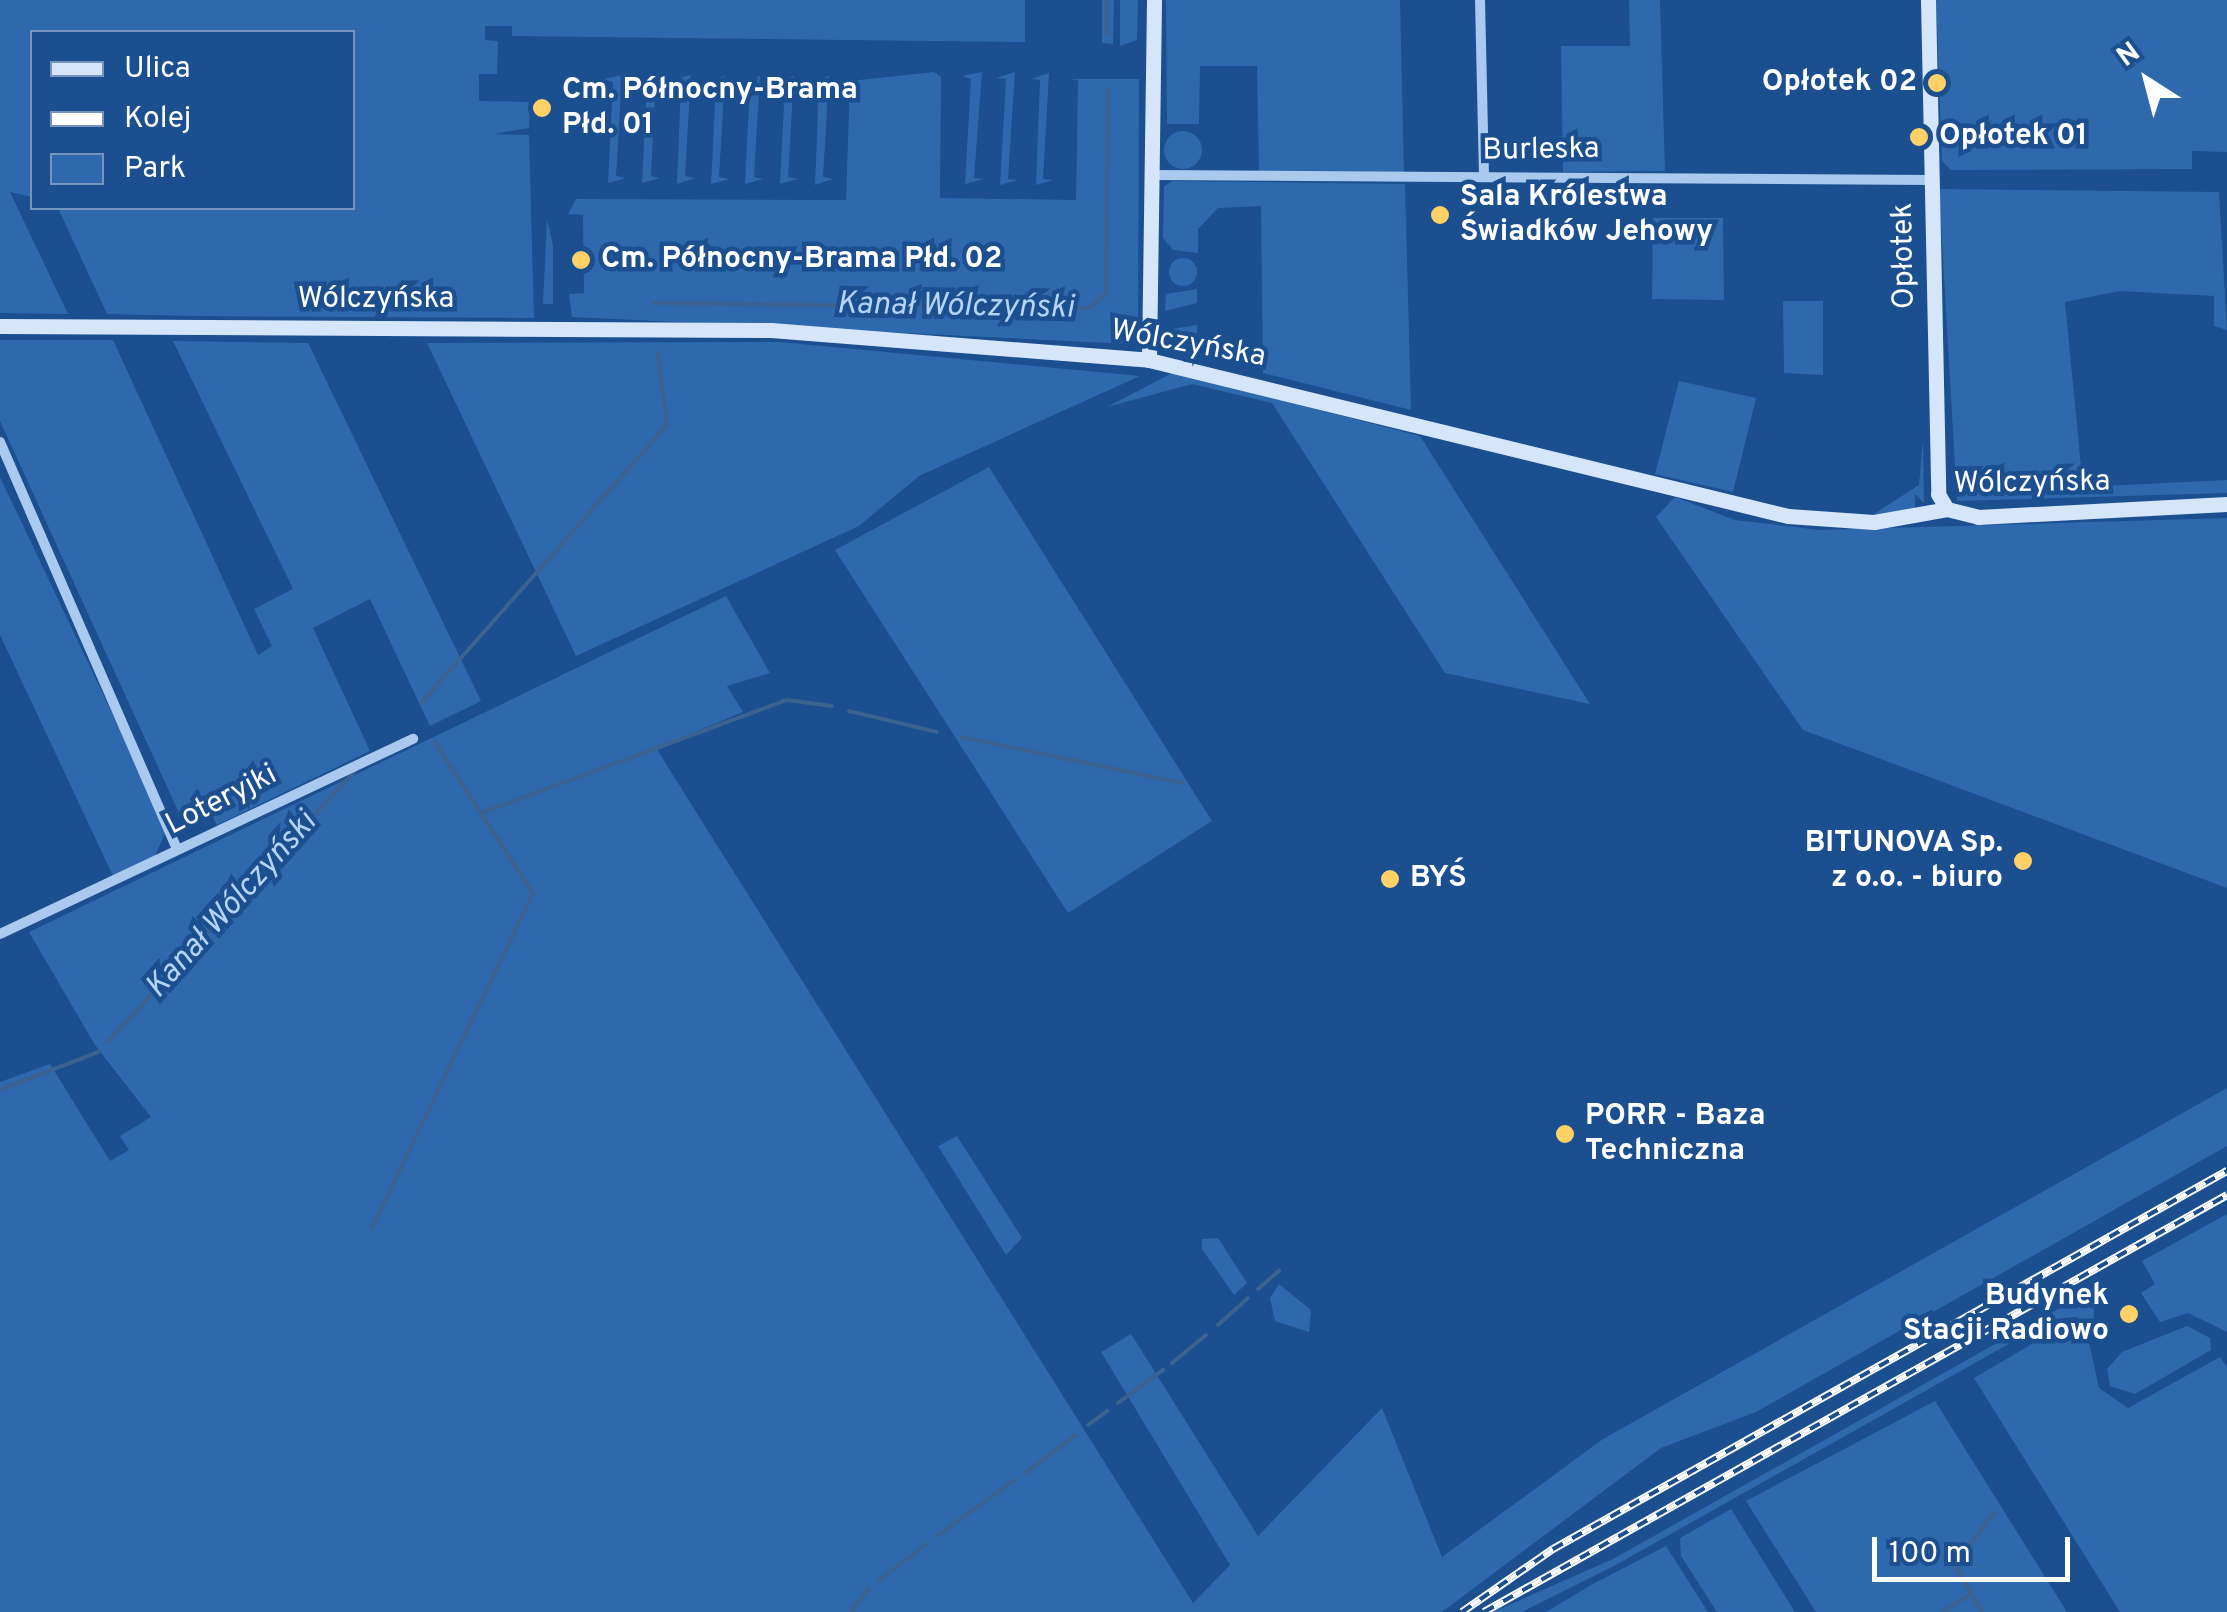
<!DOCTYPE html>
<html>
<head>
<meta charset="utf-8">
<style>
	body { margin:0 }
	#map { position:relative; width:2227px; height:1612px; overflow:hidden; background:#1b4f8f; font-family:Overpass,sans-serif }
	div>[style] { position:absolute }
	.green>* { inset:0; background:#2e69ad }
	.round { border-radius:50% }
	.stream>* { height:4px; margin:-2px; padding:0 2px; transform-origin:2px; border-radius:2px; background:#3c6290 }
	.street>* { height:10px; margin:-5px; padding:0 5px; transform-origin:5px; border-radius:5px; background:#a9c9ee }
	.secondary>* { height:15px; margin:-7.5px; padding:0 7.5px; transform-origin:7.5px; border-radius:7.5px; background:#d6e6fa }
	.rail>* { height:8px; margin-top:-4px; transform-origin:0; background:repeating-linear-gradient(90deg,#1b4f8f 0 11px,#fff 0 22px); box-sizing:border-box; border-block:2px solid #fff }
	.dots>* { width:28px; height:28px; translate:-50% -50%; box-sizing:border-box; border:5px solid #1b4f8f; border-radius:50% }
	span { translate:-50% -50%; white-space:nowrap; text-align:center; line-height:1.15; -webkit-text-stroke:9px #1b4f8f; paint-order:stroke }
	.poi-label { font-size:30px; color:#fff; font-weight:700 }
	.right { translate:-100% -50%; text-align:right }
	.left { translate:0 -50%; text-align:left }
	.street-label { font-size:30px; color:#fff }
	.water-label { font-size:32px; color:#b5d3f5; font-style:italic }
	.legend { position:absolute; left:30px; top:30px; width:325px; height:180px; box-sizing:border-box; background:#1b4f8f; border:2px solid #7695bc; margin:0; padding:12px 18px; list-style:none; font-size:30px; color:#fff }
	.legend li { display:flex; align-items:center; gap:20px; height:50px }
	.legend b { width:50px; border:2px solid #7695bc }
	.north { position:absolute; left:2097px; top:30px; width:100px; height:100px; -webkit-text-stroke:8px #1b4f8f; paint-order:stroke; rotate:324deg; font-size:28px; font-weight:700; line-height:40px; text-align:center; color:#fff }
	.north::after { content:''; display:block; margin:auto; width:35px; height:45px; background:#fff; clip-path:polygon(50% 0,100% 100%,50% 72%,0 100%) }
	.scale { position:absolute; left:1872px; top:1537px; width:198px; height:45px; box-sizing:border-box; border:5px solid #fff; border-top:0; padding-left:12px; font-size:30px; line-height:35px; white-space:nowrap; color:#fff; -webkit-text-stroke:8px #1b4f8f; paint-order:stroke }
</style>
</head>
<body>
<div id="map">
	<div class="green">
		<i style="clip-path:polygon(0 0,1025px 0,1025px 42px,512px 36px,512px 26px,485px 26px,485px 40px,498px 41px,497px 74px,479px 74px,479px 101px,530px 102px,529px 128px,494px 134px,529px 135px,534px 318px,189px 316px,107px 314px,58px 208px,352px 208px,352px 32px,32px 32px,32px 197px,10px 192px,68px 314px,0 313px)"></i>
		<i style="clip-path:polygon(1102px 0,1114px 0,1113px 44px,1102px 43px)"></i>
		<i style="clip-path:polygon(1120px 0,1138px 0,1137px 40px,1120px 46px)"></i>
		<i style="clip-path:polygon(1166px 0,1400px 0,1404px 172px,1259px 171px,1257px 66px,1200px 66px,1199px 124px,1167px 124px)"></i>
		<i style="clip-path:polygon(1629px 0,1660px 0,1665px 171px,1563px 172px,1561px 46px,1630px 46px)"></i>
		<i style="clip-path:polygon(1936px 0,2227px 0,2227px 152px,2192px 151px,2192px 169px,1951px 170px,1942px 161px)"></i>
		<i style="clip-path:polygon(934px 72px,941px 77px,940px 198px,1076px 200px,1078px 80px,1067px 79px,1139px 79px,1138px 330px,1129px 344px,572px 317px,569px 294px,584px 293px,583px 215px,568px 214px,576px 199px,846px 200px,850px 81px)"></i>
		<i style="clip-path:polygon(982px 72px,974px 178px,984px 179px,965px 184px,971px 79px,962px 76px)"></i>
		<i style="clip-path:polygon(1015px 72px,1008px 179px,1018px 180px,1000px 185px,1006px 79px,996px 78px)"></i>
		<i style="clip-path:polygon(1049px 73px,1043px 179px,1053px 180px,1036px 185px,1040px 80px,1031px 79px)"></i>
		<i style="clip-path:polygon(622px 75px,616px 176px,626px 178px,608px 183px,613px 82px,603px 79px)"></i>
		<i style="clip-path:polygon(656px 75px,651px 176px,660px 178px,642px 183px,647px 82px,638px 80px)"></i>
		<i style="clip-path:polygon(691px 75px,685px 176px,695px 178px,677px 184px,681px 82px,672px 80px)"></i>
		<i style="clip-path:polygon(725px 76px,719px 177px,729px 179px,711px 184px,716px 83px,707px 80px)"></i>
		<i style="clip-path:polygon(760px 76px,754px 177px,763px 179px,745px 184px,750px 83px,741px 81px)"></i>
		<i style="clip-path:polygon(794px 76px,788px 177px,798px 179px,780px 184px,785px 83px,776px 81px)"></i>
		<i style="clip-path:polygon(829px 76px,823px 177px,833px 179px,815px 185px,819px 83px,810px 81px)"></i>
		<i class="round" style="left:1164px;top:131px;width:38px;height:38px"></i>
		<i style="clip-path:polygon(1173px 181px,1405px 184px,1411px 410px,1263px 373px,1261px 206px,1218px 208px,1198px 229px,1198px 253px,1173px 250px,1163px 238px,1164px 186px)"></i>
		<i style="clip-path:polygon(1939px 189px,2219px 192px,2227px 330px,2214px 326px,2214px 296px,2120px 291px,2065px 302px,2083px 487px,2227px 480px,2227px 493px,1957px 501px)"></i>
		<i style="clip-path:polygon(1653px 218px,1723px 218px,1724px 300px,1652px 299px)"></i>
		<i style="clip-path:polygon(547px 219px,553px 245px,553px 304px,543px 304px)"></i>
		<i class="round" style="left:1169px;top:258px;width:28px;height:28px"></i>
		<i style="clip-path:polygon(1197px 289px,1197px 303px,1165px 311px,1166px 294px)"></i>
		<i style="clip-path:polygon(1783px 301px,1823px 301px,1823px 375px,1784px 373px)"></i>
		<i style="clip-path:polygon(1197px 325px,1197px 339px,1217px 362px,1169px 348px,1165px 330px)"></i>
		<i style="clip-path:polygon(0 340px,113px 340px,258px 655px,272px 646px,254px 609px,293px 589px,173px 341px,308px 343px,481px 701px,430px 726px,370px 599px,313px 628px,370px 751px,217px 825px,206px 805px,179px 813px,0 421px)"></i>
		<i style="clip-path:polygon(780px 342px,1140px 376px,919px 476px,859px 526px,576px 656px,427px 343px)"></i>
		<i style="clip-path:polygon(1174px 372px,1420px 436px,1590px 704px,1445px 673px,1272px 403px,1192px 384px,1107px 407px)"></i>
		<i style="clip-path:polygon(1679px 381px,1756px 398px,1733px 492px,1655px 474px)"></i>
		<i style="clip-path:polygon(1923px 439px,1924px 503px,1915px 494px,1915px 513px,1874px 514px,1919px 485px)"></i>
		<i style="clip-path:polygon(989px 467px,1212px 821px,1068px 913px,835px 550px)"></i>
		<i style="clip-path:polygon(0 477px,167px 829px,154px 858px,114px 878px,0 635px)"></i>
		<i style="clip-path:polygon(1675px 497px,1735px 520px,1819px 530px,2227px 518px,2227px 888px,1803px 730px,1656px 517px)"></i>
		<i style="clip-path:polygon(726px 596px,770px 673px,727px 686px,743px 712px,656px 748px,1193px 1603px,1230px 1565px,1101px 1352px,1131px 1334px,1258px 1536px,1382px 1408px,1442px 1557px,1603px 1439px,2227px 1088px,2227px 1146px,1756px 1412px,1661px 1448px,1442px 1612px,0 1612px,0 1082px,50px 1064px,110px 1161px,129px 1150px,120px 1136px,151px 1117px,95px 1045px,29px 932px)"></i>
		<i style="clip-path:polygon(957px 1136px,1022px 1238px,1006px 1255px,938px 1146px)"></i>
		<i style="clip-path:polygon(2227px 1214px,2227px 1332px,2188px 1313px,2160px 1322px,2141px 1293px,2155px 1284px,2142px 1261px)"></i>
		<i style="clip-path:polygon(1218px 1238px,1247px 1283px,1234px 1295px,1202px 1249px,1202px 1239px)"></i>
		<i style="clip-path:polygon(1279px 1284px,1311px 1310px,1309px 1332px,1275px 1321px,1270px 1298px)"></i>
		<i style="clip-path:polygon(2095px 1288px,2093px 1328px,2076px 1317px,2053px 1319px,1614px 1566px,1522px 1612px,1493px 1612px,1613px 1559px)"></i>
		<i style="clip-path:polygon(2064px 1325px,2088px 1338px,2099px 1388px,2128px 1408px,2220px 1357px,2227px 1367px,2227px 1612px,2120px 1612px,1974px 1378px)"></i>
		<i style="clip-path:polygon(2187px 1326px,2210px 1338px,2211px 1350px,2135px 1394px,2110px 1386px,2107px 1369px,2122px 1352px)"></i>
		<i style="clip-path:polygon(1935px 1401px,2067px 1612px,1816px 1612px,1746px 1501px)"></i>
		<i style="clip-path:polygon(1731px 1509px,1795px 1612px,1717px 1612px,1681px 1556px,1680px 1538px)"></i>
		<i style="clip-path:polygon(1666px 1546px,1708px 1612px,1546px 1612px,1591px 1585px)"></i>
	</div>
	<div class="stream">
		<i style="left:1107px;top:34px;width:34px;rotate:-90deg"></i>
		<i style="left:654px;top:303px;width:436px;rotate:0.7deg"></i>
		<i style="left:1090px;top:308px;width:22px;rotate:-43deg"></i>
		<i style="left:1106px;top:293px;width:203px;rotate:-89.4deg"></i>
		<i style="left:422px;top:702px;width:370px;rotate:-48.5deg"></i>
		<i style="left:667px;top:425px;width:73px;rotate:-97.1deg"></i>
		<i style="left:849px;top:711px;width:90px;rotate:13.4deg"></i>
		<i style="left:962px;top:737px;width:225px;rotate:11.8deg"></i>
		<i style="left:484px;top:812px;width:323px;rotate:-20.3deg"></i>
		<i style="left:787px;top:700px;width:45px;rotate:7.6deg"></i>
		<i style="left:109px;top:1041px;width:365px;rotate:-47.7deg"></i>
		<i style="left:0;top:1090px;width:105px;rotate:-21.2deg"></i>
		<i style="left:372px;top:1228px;width:372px;rotate:-64.3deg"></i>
		<i style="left:533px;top:893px;width:180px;rotate:-123deg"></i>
		<i style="left:1258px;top:1289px;width:28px;rotate:-41deg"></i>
		<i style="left:1218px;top:1325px;width:40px;rotate:-42deg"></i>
		<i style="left:1172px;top:1363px;width:44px;rotate:-39.5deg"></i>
		<i style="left:1118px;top:1403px;width:56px;rotate:-36.3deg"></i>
		<i style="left:1088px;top:1425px;width:24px;rotate:-36deg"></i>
		<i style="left:1025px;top:1473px;width:64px;rotate:-36.7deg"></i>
		<i style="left:937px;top:1536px;width:96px;rotate:-35.7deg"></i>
		<i style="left:879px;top:1580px;width:60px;rotate:-36.9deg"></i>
		<i style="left:851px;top:1612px;width:29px;rotate:-54deg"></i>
		<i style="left:1943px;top:1612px;width:33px;rotate:-33deg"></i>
		<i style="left:1982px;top:1612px;width:54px;rotate:-119.9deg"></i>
		<i style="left:1955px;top:1565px;width:65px;rotate:-53.1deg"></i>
	</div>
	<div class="street">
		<i style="left:1480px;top:0;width:177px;rotate:88.7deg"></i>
		<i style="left:1153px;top:175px;width:778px;rotate:0.37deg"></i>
		<i style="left:0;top:442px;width:442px;rotate:66.5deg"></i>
		<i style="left:0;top:934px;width:457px;rotate:-25.3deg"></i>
	</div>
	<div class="secondary">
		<i style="left:1928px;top:0;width:494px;rotate:88.8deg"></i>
		<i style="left:1938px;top:494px;width:17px;rotate:59deg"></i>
		<i style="left:0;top:326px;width:771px;rotate:0.3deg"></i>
		<i style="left:771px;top:330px;width:379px;rotate:4.5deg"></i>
		<i style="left:1149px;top:360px;width:658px;rotate:13.72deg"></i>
		<i style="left:1788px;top:516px;width:86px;rotate:4deg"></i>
		<i style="left:1874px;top:522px;width:74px;rotate:-10.1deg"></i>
		<i style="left:1149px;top:360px;width:360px;rotate:-89.2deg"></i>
		<i style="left:1947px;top:509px;width:32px;rotate:14deg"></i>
		<i style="left:1978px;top:517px;width:249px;rotate:-3deg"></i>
	</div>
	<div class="rail">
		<i style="left:1462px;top:1612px;width:111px;rotate:-34.7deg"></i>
		<i style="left:1553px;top:1549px;width:773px;rotate:-29.29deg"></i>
		<i style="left:1484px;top:1612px;width:852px;rotate:-29.3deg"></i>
	</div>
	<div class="dots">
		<i style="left:1937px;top:83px;background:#ffd166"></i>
		<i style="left:542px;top:108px;background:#ffd166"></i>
		<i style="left:1919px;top:137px;background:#ffd166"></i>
		<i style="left:1440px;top:215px;background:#ffd166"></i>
		<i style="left:581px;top:260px;background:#ffd166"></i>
		<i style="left:2023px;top:861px;background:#ffd166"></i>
		<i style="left:1390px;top:879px;background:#ffd166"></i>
		<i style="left:1565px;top:1134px;background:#ffd166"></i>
		<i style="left:2129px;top:1314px;background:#ffd166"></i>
	</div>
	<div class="poi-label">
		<span class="right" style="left:1917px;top:83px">Opłotek 02</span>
		<span class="left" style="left:562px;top:108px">Cm. Północny-Brama<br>Płd. 01</span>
		<span class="left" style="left:1939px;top:137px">Opłotek 01</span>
		<span class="left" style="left:1460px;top:215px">Sala Królestwa<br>Świadków Jehowy</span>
		<span class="left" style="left:601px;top:260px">Cm. Północny-Brama Płd. 02</span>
		<span class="right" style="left:2003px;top:861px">BITUNOVA Sp.<br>z o.o. - biuro</span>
		<span class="left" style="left:1410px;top:879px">BYŚ</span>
		<span class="left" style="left:1585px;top:1134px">PORR - Baza<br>Techniczna</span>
		<span class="right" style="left:2109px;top:1314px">Budynek<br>Stacji Radiowo</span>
	</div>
	<div class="street-label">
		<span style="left:1541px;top:151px;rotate:-1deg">Burleska</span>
		<span style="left:1905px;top:256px;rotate:-91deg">Opłotek</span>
		<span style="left:376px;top:300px">Wólczyńska</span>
		<span style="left:1188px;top:345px;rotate:10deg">Wólczyńska</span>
		<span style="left:2032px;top:484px;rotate:-1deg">Wólczyńska</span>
		<span style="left:222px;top:801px;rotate:-27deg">Loteryjki</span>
	</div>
	<div class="water-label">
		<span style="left:955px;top:307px;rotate:1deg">Kanał Wólczyński</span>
		<span style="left:232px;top:906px;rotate:-48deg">Kanał Wólczyński</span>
	</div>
	<ul class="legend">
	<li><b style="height:12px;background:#d6e6fa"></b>Ulica</li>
	<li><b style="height:12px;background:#fff"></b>Kolej</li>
	<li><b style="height:28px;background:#2e69ad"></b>Park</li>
	</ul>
	<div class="north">N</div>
	<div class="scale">100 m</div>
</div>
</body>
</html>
